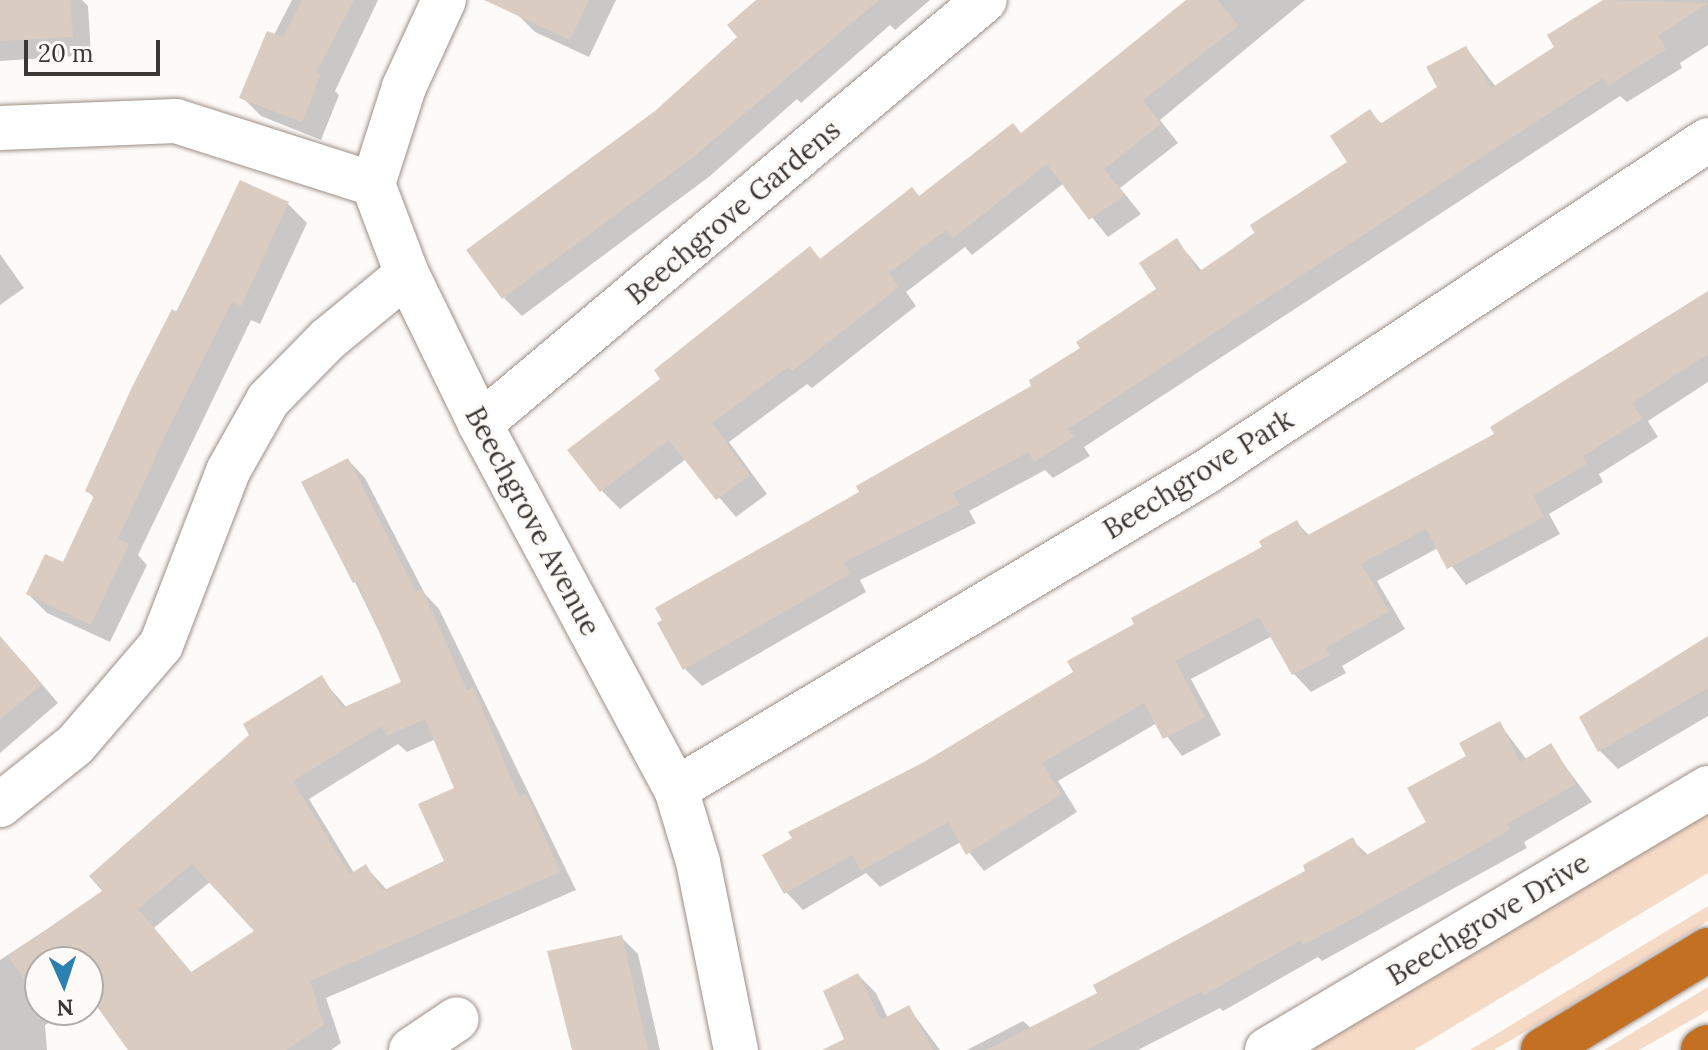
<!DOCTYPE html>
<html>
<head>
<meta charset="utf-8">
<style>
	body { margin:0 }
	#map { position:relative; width:1708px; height:1050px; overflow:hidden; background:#fdfaf8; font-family:Lora,serif }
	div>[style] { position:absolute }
	.green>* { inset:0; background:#f5dac6 }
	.shadow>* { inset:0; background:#0003 }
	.building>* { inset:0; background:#daccc1 }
	.roads { filter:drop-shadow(0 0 2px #9d8f86) drop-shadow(0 0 2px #9d8f86) }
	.street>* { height:44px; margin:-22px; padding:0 22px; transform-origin:22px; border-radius:22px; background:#fff }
	.highway>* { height:44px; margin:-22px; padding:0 22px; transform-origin:22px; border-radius:22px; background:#c47022 }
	span { translate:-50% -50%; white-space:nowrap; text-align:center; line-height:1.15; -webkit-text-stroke:6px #fdfaf8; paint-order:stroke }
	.street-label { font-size:28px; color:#3d3733 }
	.north { position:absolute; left:24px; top:946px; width:80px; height:80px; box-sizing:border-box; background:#fdfaf8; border:2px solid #b0aca9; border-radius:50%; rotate:177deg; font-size:22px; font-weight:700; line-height:32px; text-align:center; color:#3d3733 }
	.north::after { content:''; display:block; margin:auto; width:28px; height:36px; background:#2b80af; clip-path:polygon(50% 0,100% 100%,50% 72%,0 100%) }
	.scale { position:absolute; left:24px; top:40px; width:136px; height:36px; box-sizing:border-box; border:4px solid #3d3733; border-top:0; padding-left:10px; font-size:24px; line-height:28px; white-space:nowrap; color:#3d3733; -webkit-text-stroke:6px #fdfaf8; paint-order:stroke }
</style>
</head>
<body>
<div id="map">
	<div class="green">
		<i style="clip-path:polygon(1708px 809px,1708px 873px,1414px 1050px,1311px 1050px)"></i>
		<i style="clip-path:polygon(1708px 906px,1708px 921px,1567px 1007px,1494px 1050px,1470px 1050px)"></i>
		<i style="clip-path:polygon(1708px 987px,1708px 1010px,1702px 1014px,1639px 1050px,1604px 1050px)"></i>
	</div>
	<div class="shadow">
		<i style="clip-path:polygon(0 0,82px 0,88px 6px,91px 55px,0 61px)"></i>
		<i style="clip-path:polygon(292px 0,378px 0,335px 91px,339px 95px,321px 140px,261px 116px,242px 97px)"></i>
		<i style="clip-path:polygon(522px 0,616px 0,589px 57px,535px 32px,516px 13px)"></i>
		<i style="clip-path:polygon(759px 0,930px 0,895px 30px,890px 25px,801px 103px,797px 99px,710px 176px,522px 316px,504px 298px,656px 112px,740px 37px)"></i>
		<i style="clip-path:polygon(1191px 0,1305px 0,1160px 120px,1178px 143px,1120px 188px,1141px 214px,1108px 237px,1064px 183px,972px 255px,965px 247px,906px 292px,916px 306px,812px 388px,807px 384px,729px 442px,767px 494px,736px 517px,686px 459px,620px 509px,602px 491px,663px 380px,810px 249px,822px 261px,1022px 135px)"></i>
		<i style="clip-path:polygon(1606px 0,1708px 0,1708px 45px,1680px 63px,1682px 68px,1627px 102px,1620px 96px,1084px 447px,1090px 456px,1053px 478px,1045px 470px,969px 511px,976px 523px,860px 580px,866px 592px,702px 686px,685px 669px,862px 493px,1034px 386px,1158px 290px,1176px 240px,1202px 271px,1350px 163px,1370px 112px,1383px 125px,1439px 88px,1466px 48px,1496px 87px,1557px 48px,1550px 35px)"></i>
		<i style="clip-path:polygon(241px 182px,288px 204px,307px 223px,260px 324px,251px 320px,138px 555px,147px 565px,110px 642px,47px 613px,28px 594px,64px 565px,95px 499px,87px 490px)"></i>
		<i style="clip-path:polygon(0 254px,24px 288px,0 305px)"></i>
		<i style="clip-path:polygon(1708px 293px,1708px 382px,1648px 421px,1658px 437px,1599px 474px,1603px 482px,1549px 514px,1560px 534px,1466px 585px,1438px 548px,1377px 581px,1405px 629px,1342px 666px,1346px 673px,1311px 692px,1294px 674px,1272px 636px,1191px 679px,1221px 735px,1182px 756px,1157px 723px,1058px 781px,1077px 812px,984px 871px,961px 842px,880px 887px,866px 873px,803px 910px,786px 892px,925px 764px,1076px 672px,1297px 523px,1310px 536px,1497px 435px)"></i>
		<i style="clip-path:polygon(evenodd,348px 460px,365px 478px,425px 594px,439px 609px,576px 890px,326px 998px,341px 1043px,331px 1050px,130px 1050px,94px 999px,88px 1002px,88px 962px,40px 962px,40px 1010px,73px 1010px,45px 1025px,47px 1050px,0 1050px,0 960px,105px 891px,321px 678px,347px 708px,404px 683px,355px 582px,348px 460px,436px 739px,457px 789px,446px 862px,387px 890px,365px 866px,354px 873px,309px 799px,398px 744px,407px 752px,436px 739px,348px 460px,211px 881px,258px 931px,192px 973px,154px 928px,211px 881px)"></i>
		<i style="clip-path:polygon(1708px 639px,1708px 716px,1618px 769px,1600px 751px,1581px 717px)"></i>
		<i style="clip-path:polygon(0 649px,23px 662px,58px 703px,0 753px)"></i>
		<i style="clip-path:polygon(1499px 723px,1527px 760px,1550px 746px,1592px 802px,1524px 842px,1527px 848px,1322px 961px,1318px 957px,1223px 1011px,1220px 1008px,1138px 1050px,967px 1050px,1023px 1021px,1032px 1029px,1100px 994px,1308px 872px,1352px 840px,1369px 856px,1429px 823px,1469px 756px)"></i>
		<i style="clip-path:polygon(621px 937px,638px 954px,660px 1050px,575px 1050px)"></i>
		<i style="clip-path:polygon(858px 975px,876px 993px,888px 1018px,909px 1008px,940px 1050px,853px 1050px)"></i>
	</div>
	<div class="building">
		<i style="clip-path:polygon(0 0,70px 0,73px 37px,0 41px)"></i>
		<i style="clip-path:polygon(302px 0,354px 0,316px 72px,321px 74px,302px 122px,239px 98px,267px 31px,283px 37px)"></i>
		<i style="clip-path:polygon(484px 0,589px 0,570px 40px)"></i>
		<i style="clip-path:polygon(756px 0,879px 0,692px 158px,502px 299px,466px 250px,655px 111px,737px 37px,727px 25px)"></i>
		<i style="clip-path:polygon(1186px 0,1218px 0,1238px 26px,1143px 100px,1161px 124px,1104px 169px,1125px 195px,1089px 220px,1047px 164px,953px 238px,946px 230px,889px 273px,899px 287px,792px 371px,788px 367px,712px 423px,750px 475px,716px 500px,669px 440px,600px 492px,567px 450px,660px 379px,654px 370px,810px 246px,820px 259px,912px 187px,919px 196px,1013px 123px,1021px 133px)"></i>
		<i style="clip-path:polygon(1603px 0,1708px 3px,1658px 36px,1666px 49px,1608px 86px,1603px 78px,1389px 218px,1068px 429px,1074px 437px,1034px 462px,1028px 452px,953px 493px,960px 505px,844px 562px,850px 574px,683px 670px,657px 623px,662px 620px,655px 608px,859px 492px,856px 486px,1031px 386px,1029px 380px,1080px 348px,1076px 342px,1156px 289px,1139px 263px,1177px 238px,1198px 272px,1255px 234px,1250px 225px,1347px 162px,1330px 136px,1370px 109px,1380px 124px,1437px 87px,1426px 67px,1466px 46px,1491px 88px,1554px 47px,1547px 35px)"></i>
		<i style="clip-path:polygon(240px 180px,289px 202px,241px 306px,232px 302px,166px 434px,118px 539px,129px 544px,91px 625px,26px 594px,45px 554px,63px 562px,94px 496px,85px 491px,132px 387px,172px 309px,177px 312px)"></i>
		<i style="clip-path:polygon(1708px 291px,1708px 354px,1632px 403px,1642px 419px,1583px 456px,1587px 464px,1533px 496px,1544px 517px,1447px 569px,1426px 529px,1361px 564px,1389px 611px,1326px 648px,1330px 655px,1292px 675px,1259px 617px,1175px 661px,1205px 717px,1163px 739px,1144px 703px,1042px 763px,1061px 794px,966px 855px,948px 822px,861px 871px,852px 855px,784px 894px,762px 855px,792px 838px,788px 832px,924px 762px,1073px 672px,1067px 661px,1134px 624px,1131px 618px,1262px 547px,1259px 541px,1297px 520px,1306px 536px,1494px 434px,1490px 427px)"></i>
		<i style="clip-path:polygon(evenodd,348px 458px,416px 592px,422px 589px,467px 690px,473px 687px,519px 797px,526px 793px,560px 872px,310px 981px,324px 1025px,286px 1050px,128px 1050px,88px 994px,88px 962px,40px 962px,39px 1001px,8px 956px,102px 891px,89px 876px,249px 735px,243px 724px,322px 675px,342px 708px,401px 682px,357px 581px,353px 583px,301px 482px,348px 458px,425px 719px,454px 788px,418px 804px,444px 861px,382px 891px,366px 864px,350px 874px,293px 781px,382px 726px,387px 736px,425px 719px,348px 458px,192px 864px,254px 931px,191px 972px,138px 909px,192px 864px)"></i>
		<i style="clip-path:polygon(0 636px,42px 684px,0 720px)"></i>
		<i style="clip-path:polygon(1708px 636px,1708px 688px,1598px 752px,1579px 717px)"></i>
		<i style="clip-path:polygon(1500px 721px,1520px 762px,1551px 743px,1576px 784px,1507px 824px,1510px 830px,1345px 923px,1303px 945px,1301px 940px,1204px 995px,1202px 991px,1087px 1050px,986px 1050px,1097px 993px,1093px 985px,1305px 871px,1303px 865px,1353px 837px,1363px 857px,1426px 822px,1407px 788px,1466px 756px,1459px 743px)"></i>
		<i style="clip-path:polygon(622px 935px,648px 1050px,572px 1050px,547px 951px)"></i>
		<i style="clip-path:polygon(858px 973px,881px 1020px,909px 1005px,933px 1050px,822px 1050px,844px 1039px,823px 991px)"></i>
	</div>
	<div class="roads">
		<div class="street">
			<i style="left:444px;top:0;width:96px;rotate:114.7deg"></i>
			<i style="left:404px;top:87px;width:102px;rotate:107.7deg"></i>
			<i style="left:373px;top:184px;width:96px;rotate:69.3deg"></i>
			<i style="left:407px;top:274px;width:167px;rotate:64deg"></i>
			<i style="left:480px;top:424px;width:414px;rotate:61.8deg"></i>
			<i style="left:676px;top:789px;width:76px;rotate:73.2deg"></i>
			<i style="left:698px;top:862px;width:192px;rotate:78.6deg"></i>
			<i style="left:0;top:128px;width:176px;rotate:-2.3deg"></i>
			<i style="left:176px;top:121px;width:207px;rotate:17.7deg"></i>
			<i style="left:480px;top:424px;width:659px;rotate:-40.02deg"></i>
			<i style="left:676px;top:789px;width:618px;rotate:-30.88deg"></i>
			<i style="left:1206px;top:472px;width:602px;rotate:-33.48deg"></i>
			<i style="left:0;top:805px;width:96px;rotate:-38.7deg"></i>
			<i style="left:75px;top:745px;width:132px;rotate:-49.3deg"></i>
			<i style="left:161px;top:645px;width:186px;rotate:-68.9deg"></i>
			<i style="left:228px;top:471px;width:81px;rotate:-60.6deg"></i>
			<i style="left:268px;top:400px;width:86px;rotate:-45.5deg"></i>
			<i style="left:328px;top:339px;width:102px;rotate:-39.4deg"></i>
			<i style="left:411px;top:1050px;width:55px;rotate:-34deg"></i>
			<i style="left:1267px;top:1050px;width:513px;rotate:-30.71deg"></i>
		</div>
		<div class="highway">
			<i style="left:1543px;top:1050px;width:193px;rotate:-31.2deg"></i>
			<i style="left:1703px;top:1050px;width:6px;rotate:-31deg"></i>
		</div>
	</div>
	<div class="street-label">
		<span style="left:733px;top:212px;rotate:-40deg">Beechgrove Gardens</span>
		<span style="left:1198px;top:474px;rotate:-32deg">Beechgrove Park</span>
		<span style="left:533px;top:521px;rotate:62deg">Beechgrove Avenue</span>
		<span style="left:1488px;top:919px;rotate:-31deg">Beechgrove Drive</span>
	</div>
	<div class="north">N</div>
	<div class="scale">20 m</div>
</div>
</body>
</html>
